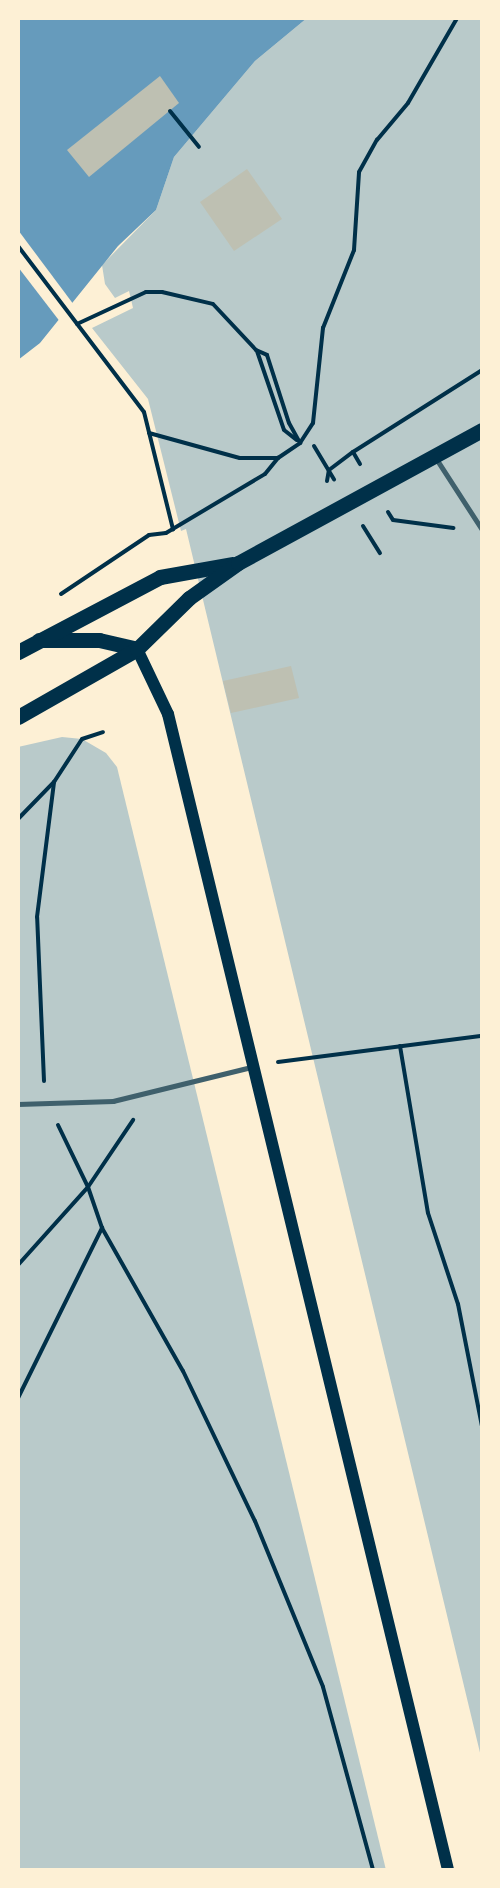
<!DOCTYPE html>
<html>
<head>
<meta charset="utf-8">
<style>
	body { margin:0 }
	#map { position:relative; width:500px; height:1888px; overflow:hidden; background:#fdf0d5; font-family:Quicksand,sans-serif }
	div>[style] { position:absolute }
	.green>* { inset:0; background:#b9caca }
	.water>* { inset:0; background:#669bbc }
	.pier>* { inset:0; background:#fdf0d5 }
	.building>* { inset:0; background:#bec0b2 }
	.path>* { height:4px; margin:-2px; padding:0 2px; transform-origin:2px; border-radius:2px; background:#003049 }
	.service>* { height:4.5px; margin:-2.25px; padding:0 2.25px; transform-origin:2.25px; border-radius:2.25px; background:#3f606c }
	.secondary>* { height:12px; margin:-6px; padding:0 6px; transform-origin:6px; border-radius:6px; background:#003049 }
	.primary>* { height:15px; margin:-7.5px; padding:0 7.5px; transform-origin:7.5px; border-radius:7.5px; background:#003049 }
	span { translate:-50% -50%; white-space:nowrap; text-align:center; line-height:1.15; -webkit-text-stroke:6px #fdf0d5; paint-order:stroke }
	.frame { position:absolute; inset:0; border:20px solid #fdf0d5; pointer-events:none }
</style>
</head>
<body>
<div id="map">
	<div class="green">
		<i style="clip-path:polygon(307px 18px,482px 18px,482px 1761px,186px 529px,181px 531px,148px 399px,92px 328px,133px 308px,129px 291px,115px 298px,105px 284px,102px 265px,156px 210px,174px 157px,255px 61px)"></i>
		<i style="clip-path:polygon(62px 737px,82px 739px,106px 753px,117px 767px,386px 1870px,18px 1870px,18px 747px)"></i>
	</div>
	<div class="water">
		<i style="clip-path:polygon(18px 18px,307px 18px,255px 61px,174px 157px,156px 210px,118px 246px,40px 343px,18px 360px)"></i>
	</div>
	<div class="pier">
		<i style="clip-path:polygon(18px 230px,74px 305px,61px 323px,18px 267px)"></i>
	</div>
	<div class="building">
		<i style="clip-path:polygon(160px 76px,179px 103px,89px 177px,67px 150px)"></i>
		<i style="clip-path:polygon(247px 169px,282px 219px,234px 251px,200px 202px)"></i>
		<i style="clip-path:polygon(291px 666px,299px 698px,231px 713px,223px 681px)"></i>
	</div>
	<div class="path">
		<i style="left:170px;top:111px;width:46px;rotate:51.1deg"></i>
		<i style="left:18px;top:246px;width:208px;rotate:52.8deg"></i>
		<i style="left:144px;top:412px;width:121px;rotate:76.1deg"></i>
		<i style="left:77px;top:324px;width:76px;rotate:-24.9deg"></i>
		<i style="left:146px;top:292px;width:16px"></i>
		<i style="left:162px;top:292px;width:52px;rotate:13.2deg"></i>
		<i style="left:213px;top:304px;width:63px;rotate:46.9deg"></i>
		<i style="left:256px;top:350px;width:12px;rotate:24deg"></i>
		<i style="left:267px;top:355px;width:71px;rotate:72.1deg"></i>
		<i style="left:289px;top:423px;width:23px;rotate:61deg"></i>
		<i style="left:257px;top:351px;width:83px;rotate:71.1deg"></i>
		<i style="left:284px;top:430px;width:16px;rotate:38deg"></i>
		<i style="left:149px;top:433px;width:94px;rotate:15.4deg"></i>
		<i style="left:240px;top:458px;width:38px"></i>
		<i style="left:314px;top:446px;width:39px;rotate:59deg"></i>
		<i style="left:353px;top:452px;width:14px;rotate:60deg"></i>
		<i style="left:327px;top:481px;width:11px;rotate:-80deg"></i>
		<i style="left:329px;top:470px;width:30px;rotate:-37deg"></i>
		<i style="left:353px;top:452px;width:153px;rotate:-32.4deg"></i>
		<i style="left:388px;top:512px;width:9px;rotate:58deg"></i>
		<i style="left:393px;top:520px;width:61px;rotate:7.6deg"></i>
		<i style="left:363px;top:526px;width:32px;rotate:58deg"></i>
		<i style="left:61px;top:594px;width:106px;rotate:-33.8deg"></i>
		<i style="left:149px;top:535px;width:17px;rotate:-7deg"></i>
		<i style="left:166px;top:533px;width:115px;rotate:-30.8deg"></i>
		<i style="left:265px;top:474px;width:21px;rotate:-51deg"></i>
		<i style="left:278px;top:458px;width:27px;rotate:-34deg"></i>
		<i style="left:300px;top:443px;width:24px;rotate:-57deg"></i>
		<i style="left:313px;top:423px;width:96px;rotate:-84deg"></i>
		<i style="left:323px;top:328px;width:84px;rotate:-68.3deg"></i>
		<i style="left:354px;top:250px;width:78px;rotate:-86.3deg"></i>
		<i style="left:359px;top:172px;width:37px;rotate:-61deg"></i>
		<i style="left:377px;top:140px;width:48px;rotate:-50deg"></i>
		<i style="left:408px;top:103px;width:98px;rotate:-60deg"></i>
		<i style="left:18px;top:819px;width:52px;rotate:-45.8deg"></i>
		<i style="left:54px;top:782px;width:51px;rotate:-56.9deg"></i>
		<i style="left:82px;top:739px;width:22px;rotate:-18deg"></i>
		<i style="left:400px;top:1046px;width:169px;rotate:80.5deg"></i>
		<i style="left:428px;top:1213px;width:96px;rotate:71.8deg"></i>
		<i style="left:458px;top:1304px;width:124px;rotate:78.9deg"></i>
		<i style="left:278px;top:1062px;width:206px;rotate:-7.3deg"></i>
		<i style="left:44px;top:1081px;width:164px;rotate:-92.4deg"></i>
		<i style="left:37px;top:917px;width:136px;rotate:-82.8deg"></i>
		<i style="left:58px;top:1125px;width:69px;rotate:64.2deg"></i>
		<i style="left:88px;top:1187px;width:43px;rotate:71.1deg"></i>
		<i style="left:102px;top:1228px;width:164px;rotate:60.5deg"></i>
		<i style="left:183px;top:1371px;width:166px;rotate:64.4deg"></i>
		<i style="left:255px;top:1521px;width:179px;rotate:67.7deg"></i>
		<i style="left:323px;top:1687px;width:190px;rotate:74.7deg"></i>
		<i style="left:18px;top:1265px;width:105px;rotate:-48.1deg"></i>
		<i style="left:88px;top:1187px;width:81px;rotate:-56.1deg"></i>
		<i style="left:18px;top:1398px;width:190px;rotate:-63.7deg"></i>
	</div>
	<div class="service">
		<i style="left:436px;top:458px;width:85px;rotate:57.1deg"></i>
		<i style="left:18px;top:1104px;width:95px;rotate:-1.8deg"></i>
		<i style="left:113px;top:1101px;width:142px;rotate:-13.8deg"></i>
	</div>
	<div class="secondary">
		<i style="left:137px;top:649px;width:72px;rotate:64.5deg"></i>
		<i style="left:168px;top:714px;width:1189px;rotate:76.38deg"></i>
	</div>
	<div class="primary">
		<i style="left:39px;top:640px;width:60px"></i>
		<i style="left:99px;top:640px;width:39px;rotate:13deg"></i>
		<i style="left:18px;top:652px;width:161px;rotate:-27.8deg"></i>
		<i style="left:160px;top:577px;width:73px;rotate:-10.2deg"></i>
		<i style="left:18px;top:717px;width:137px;rotate:-29.7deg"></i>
		<i style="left:137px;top:649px;width:73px;rotate:-44.4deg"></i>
		<i style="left:189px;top:598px;width:60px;rotate:-35.5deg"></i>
		<i style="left:238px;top:563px;width:278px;rotate:-28.6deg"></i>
	</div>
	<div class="frame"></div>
</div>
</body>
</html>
